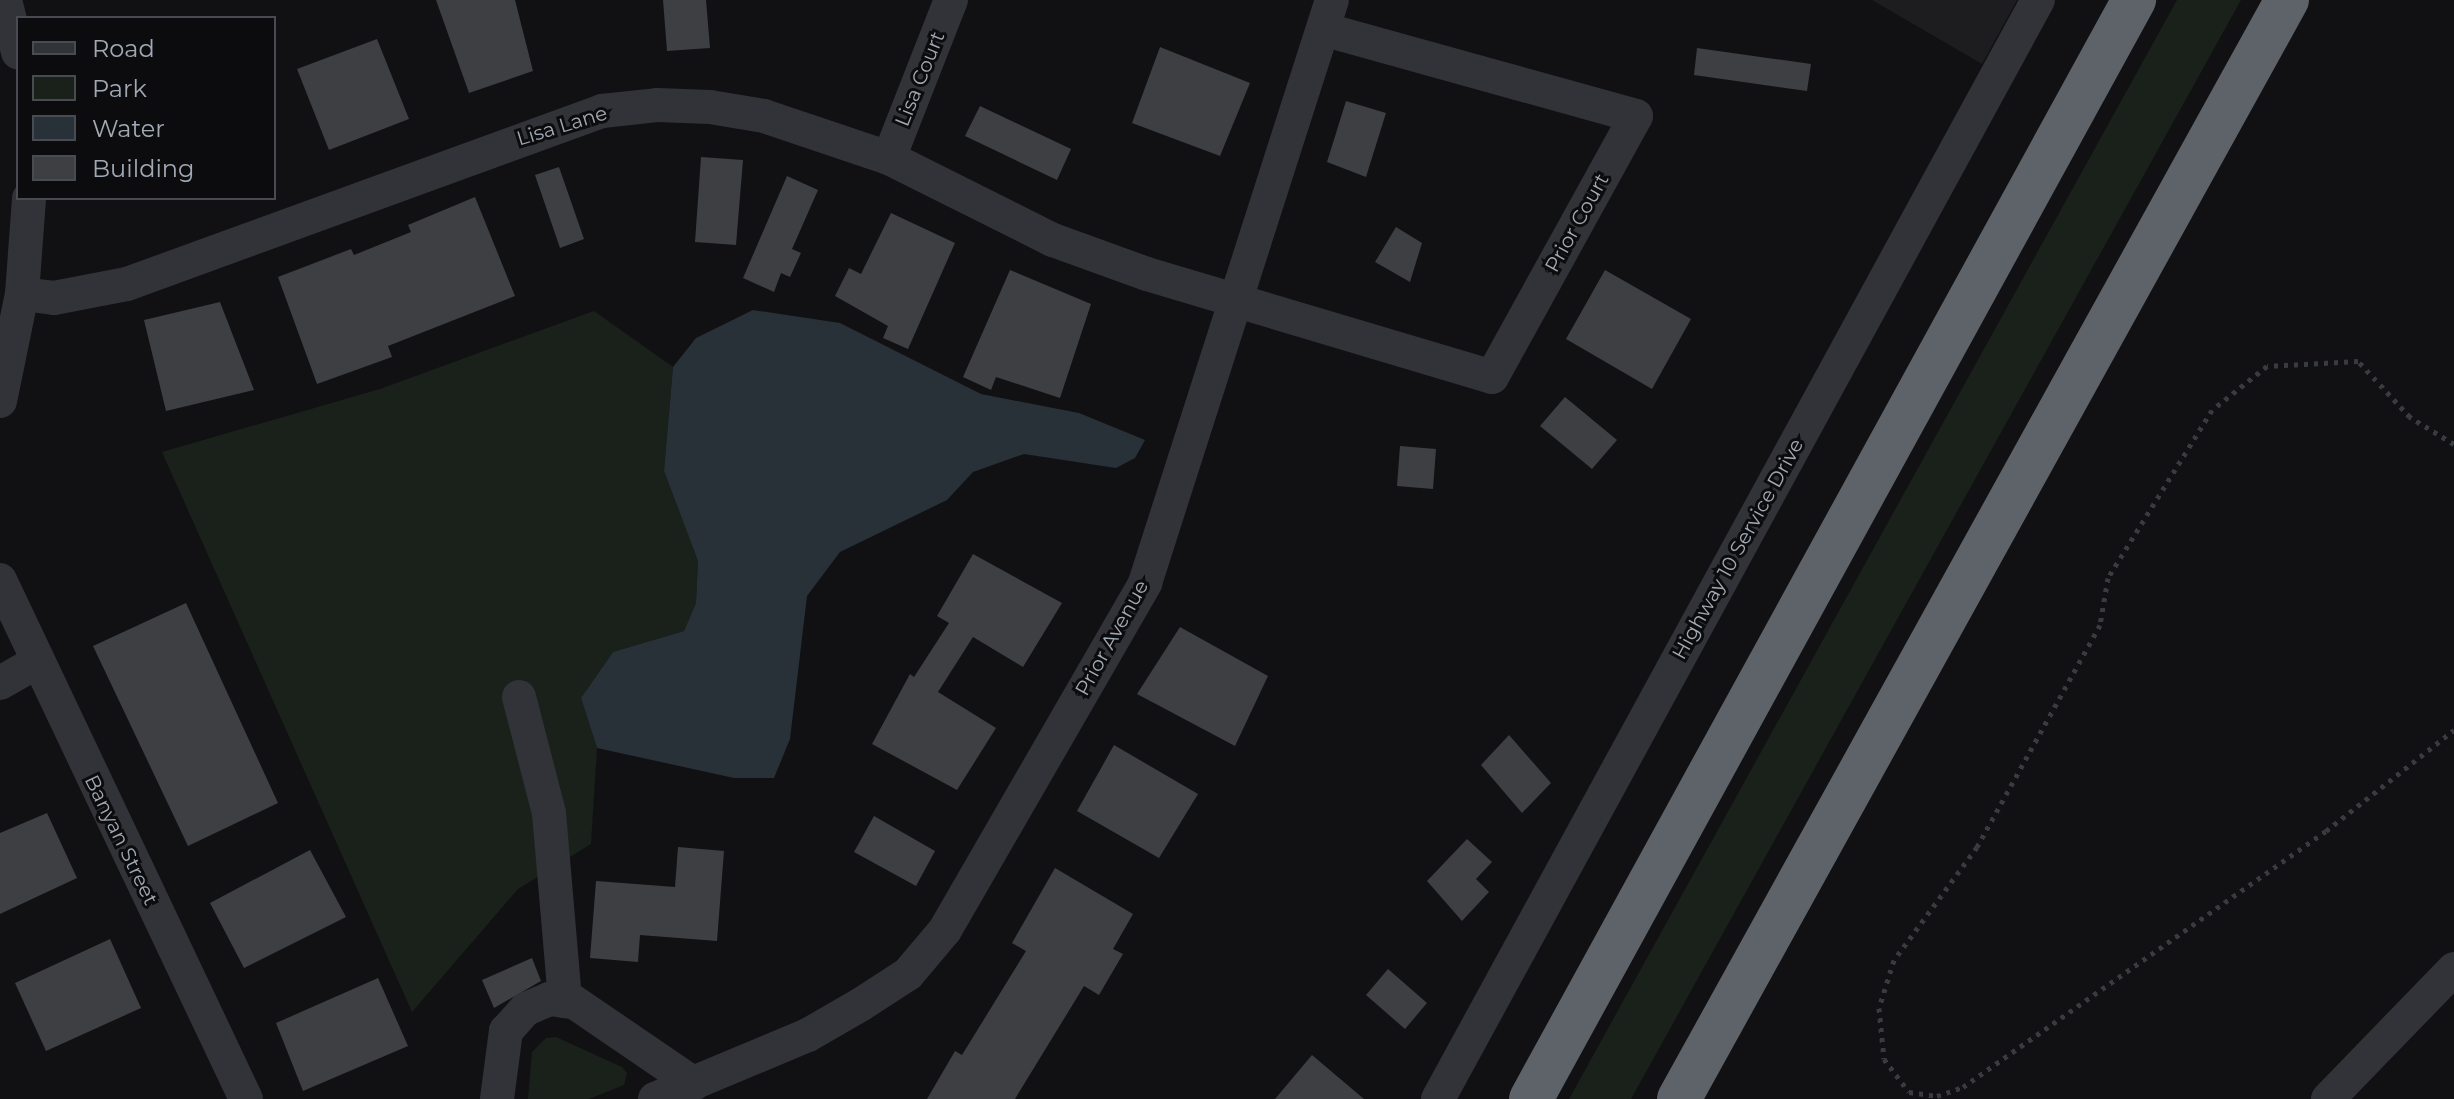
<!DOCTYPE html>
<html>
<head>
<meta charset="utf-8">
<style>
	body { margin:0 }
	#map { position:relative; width:2454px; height:1099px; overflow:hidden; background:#111113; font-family:Montserrat,sans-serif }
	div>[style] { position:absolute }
	.built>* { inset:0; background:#1d1d20 }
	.green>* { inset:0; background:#19211a }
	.water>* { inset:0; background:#273137 }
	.building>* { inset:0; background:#3d3f43 }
	.path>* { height:5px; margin-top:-2.5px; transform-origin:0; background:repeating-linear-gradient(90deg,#383b3f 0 4px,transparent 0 10px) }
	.minor>* { height:34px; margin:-17px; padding:0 17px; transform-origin:17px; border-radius:17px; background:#323338 }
	.highway>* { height:44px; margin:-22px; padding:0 22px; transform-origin:22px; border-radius:22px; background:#5e6269 }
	span { translate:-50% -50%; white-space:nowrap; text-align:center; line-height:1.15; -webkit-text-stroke:6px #0c0c0e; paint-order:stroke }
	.street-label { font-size:20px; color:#a1a9b5 }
	.legend { position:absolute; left:16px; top:16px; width:260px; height:184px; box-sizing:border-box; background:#0c0c0e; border:2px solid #484b51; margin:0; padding:10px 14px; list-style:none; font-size:24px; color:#a1a9b5 }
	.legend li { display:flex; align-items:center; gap:16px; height:40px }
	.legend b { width:40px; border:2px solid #484b51 }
</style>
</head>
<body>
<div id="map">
	<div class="built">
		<i style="clip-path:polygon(1872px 0,2017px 0,1982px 64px)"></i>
	</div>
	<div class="green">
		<i style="clip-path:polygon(2177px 0,2241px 0,1631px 1099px,1569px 1099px)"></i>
		<i style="clip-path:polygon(594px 311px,673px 367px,664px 471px,698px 561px,696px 603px,684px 631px,613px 652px,581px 698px,597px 748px,591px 844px,518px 889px,412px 1012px,162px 452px,380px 389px)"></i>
		<i style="clip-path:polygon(556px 1037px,622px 1067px,627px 1073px,624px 1085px,589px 1099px,528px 1099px,532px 1052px,546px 1038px)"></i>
	</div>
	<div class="water">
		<i style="clip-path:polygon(753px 310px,840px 323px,981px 394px,1079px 413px,1145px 440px,1135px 458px,1116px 468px,1024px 454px,973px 472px,947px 500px,840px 552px,807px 596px,790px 739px,774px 778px,734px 778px,597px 748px,581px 698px,613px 652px,684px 631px,696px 603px,698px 561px,664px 471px,673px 367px,696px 338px)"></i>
	</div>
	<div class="building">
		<i style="clip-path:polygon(436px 0,515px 0,533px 71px,469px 93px)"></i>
		<i style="clip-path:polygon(663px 0,706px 0,710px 48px,667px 51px)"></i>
		<i style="clip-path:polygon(377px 39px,409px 119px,329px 150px,297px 69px)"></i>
		<i style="clip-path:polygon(1160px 47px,1250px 83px,1220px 156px,1132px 123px)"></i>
		<i style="clip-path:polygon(1697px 48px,1811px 64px,1807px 91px,1694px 75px)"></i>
		<i style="clip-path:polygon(1346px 101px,1386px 113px,1366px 177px,1327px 162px)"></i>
		<i style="clip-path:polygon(980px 106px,1071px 149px,1057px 180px,965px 136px)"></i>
		<i style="clip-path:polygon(701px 157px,743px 160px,736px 245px,695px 242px)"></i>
		<i style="clip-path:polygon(559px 167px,584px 239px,560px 248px,535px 175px)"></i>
		<i style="clip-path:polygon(787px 176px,818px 190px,792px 249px,801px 253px,790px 277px,781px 273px,774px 292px,743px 278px)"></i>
		<i style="clip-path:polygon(475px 197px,515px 296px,388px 346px,392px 357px,317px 384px,278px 277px,351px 249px,354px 255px,411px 232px,408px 225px)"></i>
		<i style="clip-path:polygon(891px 213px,955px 243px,908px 349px,883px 338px,888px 326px,835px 296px,849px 268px,861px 274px)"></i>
		<i style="clip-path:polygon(1396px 227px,1422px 243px,1410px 282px,1375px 262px)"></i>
		<i style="clip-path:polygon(1010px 270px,1091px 304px,1060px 398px,996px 377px,991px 390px,963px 377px)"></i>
		<i style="clip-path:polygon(1605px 270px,1691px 319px,1652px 389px,1566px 339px)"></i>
		<i style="clip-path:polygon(220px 302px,254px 390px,166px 411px,144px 320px)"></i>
		<i style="clip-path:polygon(1565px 397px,1617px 440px,1592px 469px,1540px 426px)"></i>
		<i style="clip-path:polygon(1400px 446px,1436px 449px,1433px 489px,1397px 486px)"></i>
		<i style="clip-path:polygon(973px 554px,1062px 603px,1023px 667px,973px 637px,938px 692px,996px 728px,957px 790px,872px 744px,910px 674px,914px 677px,949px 623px,937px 616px)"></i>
		<i style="clip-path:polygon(186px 603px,278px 803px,188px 846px,93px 646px)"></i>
		<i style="clip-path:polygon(1180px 627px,1268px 676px,1235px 746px,1137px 694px)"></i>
		<i style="clip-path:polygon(1509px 735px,1551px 783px,1522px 813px,1481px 765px)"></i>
		<i style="clip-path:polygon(1114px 745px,1198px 794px,1159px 858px,1077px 811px)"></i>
		<i style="clip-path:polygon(47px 813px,77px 878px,0 914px,0 833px)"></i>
		<i style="clip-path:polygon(874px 816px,935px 851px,916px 886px,854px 852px)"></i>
		<i style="clip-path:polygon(1467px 839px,1492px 862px,1476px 879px,1489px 892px,1462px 921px,1427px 881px)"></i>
		<i style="clip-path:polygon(678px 847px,724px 851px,717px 941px,640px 935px,638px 962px,590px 958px,596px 881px,675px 887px)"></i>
		<i style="clip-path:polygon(310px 850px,346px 917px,244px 968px,210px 903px)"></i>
		<i style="clip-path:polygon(1055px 868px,1133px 914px,1113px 949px,1123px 954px,1099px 995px,1084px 986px,1015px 1099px,927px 1099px,955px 1051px,962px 1055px,1026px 951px,1012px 943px)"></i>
		<i style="clip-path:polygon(110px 939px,141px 1008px,46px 1051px,15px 983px)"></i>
		<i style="clip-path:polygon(532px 958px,541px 981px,494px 1008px,482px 980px)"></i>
		<i style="clip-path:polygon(1388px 969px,1427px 1003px,1405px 1029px,1366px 995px)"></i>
		<i style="clip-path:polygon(378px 978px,408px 1046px,303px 1091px,276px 1023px)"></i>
		<i style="clip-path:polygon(1312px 1055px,1364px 1099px,1275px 1099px)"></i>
	</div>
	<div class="path">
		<i style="left:2454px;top:444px;width:52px;rotate:-148.5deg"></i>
		<i style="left:2410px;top:417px;width:76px;rotate:-132.9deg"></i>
		<i style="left:2358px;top:361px;width:91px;rotate:176.9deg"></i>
		<i style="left:2267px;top:366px;width:70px;rotate:141.3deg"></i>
		<i style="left:2212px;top:410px;width:198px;rotate:121.8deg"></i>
		<i style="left:2108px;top:578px;width:48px;rotate:99.7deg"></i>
		<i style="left:2100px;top:625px;width:254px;rotate:119deg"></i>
		<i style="left:1977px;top:847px;width:140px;rotate:126.3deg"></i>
		<i style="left:1894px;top:960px;width:50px;rotate:107.4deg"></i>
		<i style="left:1879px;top:1008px;width:51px;rotate:84.4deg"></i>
		<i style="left:1884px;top:1059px;width:41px;rotate:52.9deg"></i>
		<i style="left:1909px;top:1092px;width:28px;rotate:8deg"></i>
		<i style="left:1937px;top:1096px;width:28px;rotate:-19deg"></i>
		<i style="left:1963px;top:1087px;width:444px;rotate:-35.2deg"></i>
		<i style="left:2326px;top:831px;width:163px;rotate:-38.3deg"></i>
	</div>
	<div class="minor">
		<i style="left:5px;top:0;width:54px;rotate:76deg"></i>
		<i style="left:889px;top:158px;width:170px;rotate:-68.6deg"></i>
		<i style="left:22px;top:294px;width:32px;rotate:7deg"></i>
		<i style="left:54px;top:298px;width:74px;rotate:-10.9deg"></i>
		<i style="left:127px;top:284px;width:506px;rotate:-20.01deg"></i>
		<i style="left:602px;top:111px;width:55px;rotate:-6.2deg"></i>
		<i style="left:657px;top:105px;width:53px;rotate:2.2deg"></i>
		<i style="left:710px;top:107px;width:55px;rotate:9.5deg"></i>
		<i style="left:764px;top:116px;width:132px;rotate:18.6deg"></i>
		<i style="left:889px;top:158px;width:183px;rotate:26.6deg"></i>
		<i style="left:1053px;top:240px;width:100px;rotate:19.9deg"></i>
		<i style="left:1147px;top:274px;width:360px;rotate:16.6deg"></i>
		<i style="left:1492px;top:377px;width:298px;rotate:-61.1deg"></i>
		<i style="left:1636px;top:116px;width:322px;rotate:-164.5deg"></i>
		<i style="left:0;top:401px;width:109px;rotate:-78.4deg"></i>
		<i style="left:22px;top:294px;width:96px;rotate:-85.8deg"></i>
		<i style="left:0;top:580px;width:574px;rotate:64.64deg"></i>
		<i style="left:0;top:683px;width:40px;rotate:-29.7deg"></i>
		<i style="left:519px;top:697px;width:120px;rotate:75.5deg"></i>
		<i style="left:549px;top:813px;width:189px;rotate:85.1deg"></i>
		<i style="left:497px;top:1099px;width:69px;rotate:-82.5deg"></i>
		<i style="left:506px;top:1031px;width:30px;rotate:-48deg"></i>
		<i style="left:526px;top:1009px;width:25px;rotate:-23deg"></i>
		<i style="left:549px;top:999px;width:25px;rotate:7deg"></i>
		<i style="left:574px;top:1002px;width:145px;rotate:34.3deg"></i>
		<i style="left:655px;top:1099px;width:166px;rotate:-22.7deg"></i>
		<i style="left:808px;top:1035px;width:60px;rotate:-30deg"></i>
		<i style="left:860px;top:1005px;width:57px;rotate:-32.9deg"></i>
		<i style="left:908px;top:974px;width:57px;rotate:-49.9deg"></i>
		<i style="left:945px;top:930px;width:401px;rotate:-60deg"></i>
		<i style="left:1145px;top:583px;width:612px;rotate:-72.22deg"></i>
		<i style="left:1438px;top:1099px;width:1252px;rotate:-61.37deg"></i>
		<i style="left:2328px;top:1099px;width:181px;rotate:-45.9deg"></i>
	</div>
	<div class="highway">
		<i style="left:1531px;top:1099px;width:1254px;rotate:-61.25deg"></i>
		<i style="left:1679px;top:1099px;width:1256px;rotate:-61.05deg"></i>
	</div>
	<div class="street-label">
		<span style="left:920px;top:79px;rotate:-68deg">Lisa Court</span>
		<span style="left:562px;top:126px;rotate:-17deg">Lisa Lane</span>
		<span style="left:1577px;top:223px;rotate:-61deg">Prior Court</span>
		<span style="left:1738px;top:549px;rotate:-61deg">Highway 10 Service Drive</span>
		<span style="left:1112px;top:638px;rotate:-61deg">Prior Avenue</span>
		<span style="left:121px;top:840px;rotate:64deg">Banyan Street</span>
	</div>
	<ul class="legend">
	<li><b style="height:10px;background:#323338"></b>Road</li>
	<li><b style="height:22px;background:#19211a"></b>Park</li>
	<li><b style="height:22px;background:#273137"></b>Water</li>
	<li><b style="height:22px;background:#3d3f43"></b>Building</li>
	</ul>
</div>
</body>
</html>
